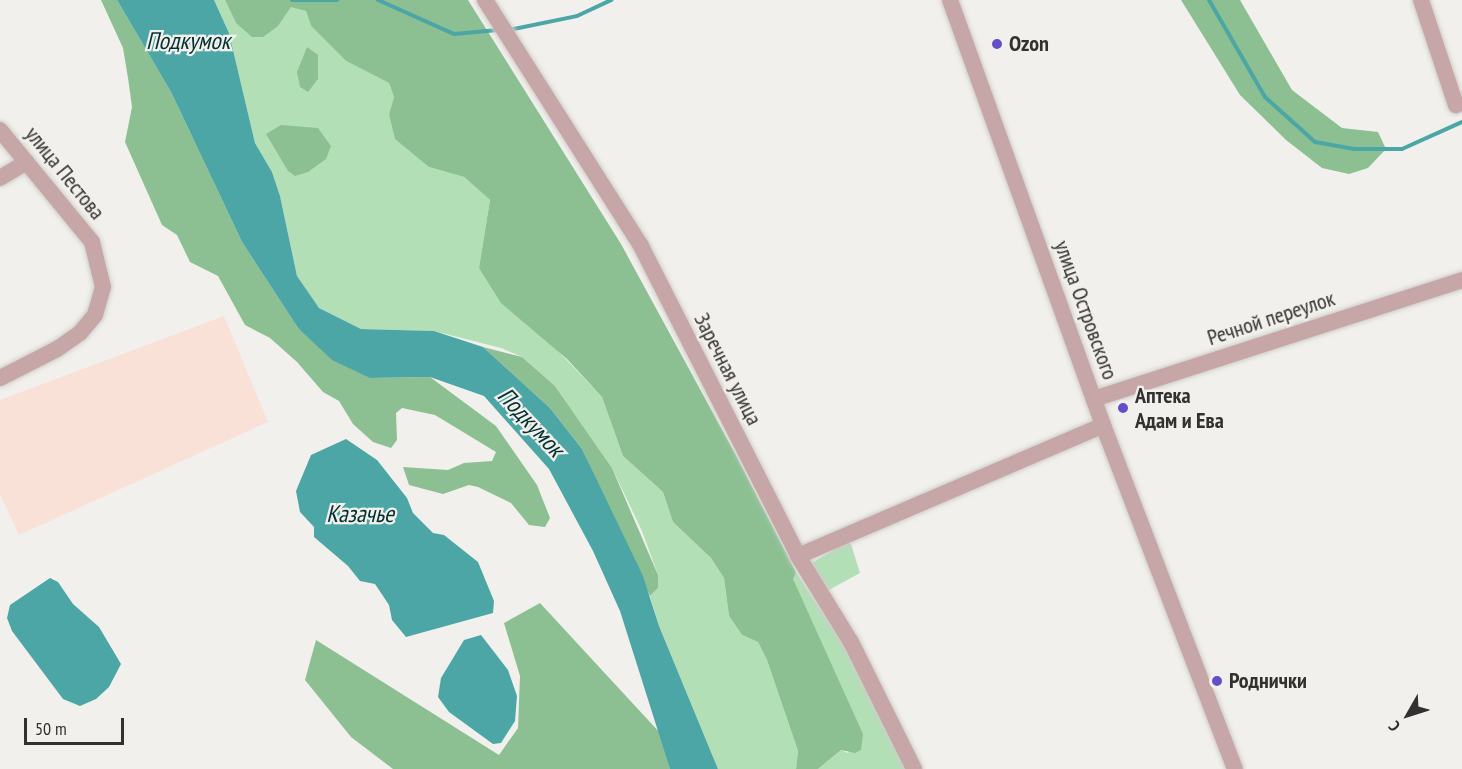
<!DOCTYPE html>
<html>
<head>
<meta charset="utf-8">
<style>
	body { margin:0 }
	#map { position:relative; width:1462px; height:769px; overflow:hidden; background:#f2f0ec; font-family:"PT Sans Narrow",sans-serif }
	div>[style] { position:absolute }
	.industrial>* { inset:0; background:#f9e1d7 }
	.green>* { inset:0; background:#b3dfb7 }
	.forest>* { inset:0; background:#8cc092 }
	.water>* { inset:0; background:#4da6a6 }
	.stream>* { height:4px; margin:-2px; padding:0 2px; transform-origin:2px; border-radius:2px; background:#4da6a6 }
	.roads { filter:drop-shadow(0 0 2px #cfceca) drop-shadow(0 0 2px #cfceca) }
	.minor>* { height:16px; margin:-8px; padding:0 8px; transform-origin:8px; border-radius:8px; background:#c7a6a8 }
	.dots>* { width:16px; height:16px; translate:-50% -50%; box-sizing:border-box; border:3px solid #f2f0ec; border-radius:50% }
	span { translate:-50% -50%; white-space:nowrap; text-align:center; line-height:1.15; -webkit-text-stroke:4.5px #f2f0ec; paint-order:stroke }
	.poi-label { font-size:22px; color:#323130; font-weight:700 }
	.left { translate:0 -50%; text-align:left }
	.street-label { font-size:22px; color:#323130 }
	.water-label { font-size:24px; color:#033030; font-style:italic }
	.north { position:absolute; left:1378px; top:685px; width:60px; height:60px; -webkit-text-stroke:4px #f2f0ec; paint-order:stroke; rotate:231deg; font-size:16px; font-weight:700; line-height:24px; text-align:center; color:#323130 }
	.north::after { content:''; display:block; margin:auto; width:21px; height:27px; background:#323130; clip-path:polygon(50% 0,100% 100%,50% 72%,0 100%) }
	.scale { position:absolute; left:24px; top:718px; width:100px; height:27px; box-sizing:border-box; border:3px solid #323130; border-top:0; padding-left:8px; font-size:18px; line-height:21px; white-space:nowrap; color:#323130; -webkit-text-stroke:4px #f2f0ec; paint-order:stroke }
</style>
</head>
<body>
<div id="map">
	<div class="industrial">
		<i style="clip-path:polygon(224px 316px,268px 422px,19px 535px,0 494px,0 400px)"></i>
	</div>
	<div class="green">
		<i style="clip-path:polygon(214px 0,225px 0,236px 23px,278px 26px,291px 6px,306px 11px,311px 26px,346px 61px,389px 83px,394px 97px,389px 114px,429px 167px,464px 177px,490px 200px,479px 268px,602px 397px,623px 456px,663px 492px,673px 522px,711px 558px,724px 578px,729px 616px,742px 635px,758px 642px,767px 660px,798px 751px,796px 769px,718px 769px,659px 626px,650px 596px,658px 588px,658px 575px,642px 531px,612px 468px,555px 386px,522px 357px,501px 348px,434px 331px,361px 329px,319px 308px,310px 296px,297px 276px,280px 196px,272px 172px,255px 143px,229px 33px)"></i>
		<i style="clip-path:polygon(846px 542px,851px 544px,860px 573px,827px 591px,812px 563px)"></i>
		<i style="clip-path:polygon(796px 572px,845px 647px,906px 769px,818px 769px,841px 750px,848px 753px,863px 735px,792px 579px)"></i>
	</div>
	<div class="forest">
		<i style="clip-path:polygon(101px 0,117px 0,171px 92px,242px 242px,298px 328px,370px 378px,430px 377px,496px 426px,537px 485px,550px 518px,545px 527px,529px 525px,511px 503px,478px 487px,469px 485px,443px 494px,409px 485px,403px 467px,448px 470px,464px 463px,492px 461px,496px 452px,435px 415px,402px 408px,396px 413px,397px 440px,391px 448px,373px 442px,353px 424px,339px 401px,323px 392px,297px 362px,270px 338px,245px 325px,218px 276px,190px 262px,177px 235px,162px 225px,125px 142px,132px 107px,128px 78px,123px 48px)"></i>
		<i style="clip-path:polygon(225px 0,468px 0,621px 244px,737px 457px,796px 572px,793px 579px,863px 734px,861px 750px,855px 753px,841px 750px,818px 769px,796px 769px,798px 751px,767px 660px,758px 642px,742px 635px,729px 616px,724px 578px,711px 558px,673px 522px,663px 492px,623px 456px,602px 397px,567px 359px,501px 303px,479px 268px,490px 200px,464px 177px,429px 167px,395px 139px,389px 114px,394px 97px,389px 83px,346px 61px,311px 26px,306px 11px,291px 7px,278px 26px,263px 37px,252px 37px,236px 23px)"></i>
		<i style="clip-path:polygon(1181px 0,1240px 0,1292px 90px,1342px 128px,1378px 132px,1386px 149px,1368px 168px,1349px 174px,1322px 168px,1286px 140px,1240px 95px)"></i>
		<i style="clip-path:polygon(307px 47px,318px 55px,318px 79px,308px 92px,300px 87px,297px 72px)"></i>
		<i style="clip-path:polygon(281px 125px,318px 128px,331px 146px,326px 159px,308px 172px,295px 176px,288px 171px,266px 134px)"></i>
		<i style="clip-path:polygon(483px 347px,522px 357px,555px 386px,612px 468px,658px 575px,658px 588px,650px 596px,582px 449px,550px 408px)"></i>
		<i style="clip-path:polygon(540px 603px,661px 734px,670px 769px,393px 769px,351px 737px,305px 680px,316px 640px,499px 755px,518px 728px,520px 676px,504px 623px)"></i>
	</div>
	<div class="water">
		<i style="clip-path:polygon(117px 0,214px 0,229px 33px,255px 143px,272px 172px,280px 196px,297px 276px,319px 308px,361px 329px,434px 331px,483px 347px,550px 408px,582px 449px,643px 576px,659px 626px,718px 769px,670px 769px,620px 611px,593px 551px,549px 469px,484px 396px,430px 377px,370px 378px,332px 360px,298px 328px,242px 242px,171px 92px)"></i>
		<i style="clip-path:polygon(346px 439px,377px 460px,407px 498px,413px 513px,433px 533px,444px 535px,478px 562px,494px 601px,493px 613px,406px 637px,392px 620px,389px 605px,375px 584px,360px 581px,348px 566px,314px 537px,314px 527px,300px 512px,296px 491px,311px 455px)"></i>
		<i style="clip-path:polygon(50px 578px,58px 582px,73px 604px,99px 627px,121px 664px,109px 687px,96px 699px,80px 706px,63px 699px,12px 631px,7px 618px,10px 605px)"></i>
		<i style="clip-path:polygon(481px 635px,508px 670px,517px 696px,515px 721px,501px 743px,493px 744px,449px 712px,438px 697px,441px 678px,464px 640px)"></i>
	</div>
	<div class="stream">
		<i style="left:292px;top:0;width:45px"></i>
		<i style="left:378px;top:0;width:83px;rotate:24.1deg"></i>
		<i style="left:454px;top:34px;width:44px;rotate:-5.2deg"></i>
		<i style="left:1209px;top:0;width:112px;rotate:60deg"></i>
		<i style="left:1265px;top:97px;width:67px;rotate:42deg"></i>
		<i style="left:1315px;top:142px;width:40px;rotate:10deg"></i>
		<i style="left:1354px;top:149px;width:48px"></i>
		<i style="left:1402px;top:149px;width:66px;rotate:-24.2deg"></i>
		<i style="left:509px;top:30px;width:69px;rotate:-11.6deg"></i>
		<i style="left:577px;top:16px;width:38px;rotate:-25deg"></i>
	</div>
	<div class="roads">
		<div class="minor">
			<i style="left:485px;top:0;width:291px;rotate:57.6deg"></i>
			<i style="left:641px;top:246px;width:347px;rotate:63.1deg"></i>
			<i style="left:798px;top:556px;width:101px;rotate:58.4deg"></i>
			<i style="left:851px;top:642px;width:142px;rotate:63.6deg"></i>
			<i style="left:950px;top:0;width:452px;rotate:70.2deg"></i>
			<i style="left:1103px;top:425px;width:368px;rotate:69deg"></i>
			<i style="left:1421px;top:0;width:111px;rotate:71.6deg"></i>
			<i style="left:0;top:130px;width:145px;rotate:50.6deg"></i>
			<i style="left:92px;top:242px;width:46px;rotate:76.3deg"></i>
			<i style="left:103px;top:287px;width:29px;rotate:106deg"></i>
			<i style="left:95px;top:315px;width:23px;rotate:130deg"></i>
			<i style="left:80px;top:333px;width:28px;rotate:145deg"></i>
			<i style="left:57px;top:349px;width:64px;rotate:153deg"></i>
			<i style="left:0;top:178px;width:31px;rotate:-31deg"></i>
			<i style="left:1094px;top:399px;width:387px;rotate:-17.9deg"></i>
			<i style="left:798px;top:556px;width:332px;rotate:-23.2deg"></i>
		</div>
	</div>
	<div class="dots">
		<i style="left:997px;top:44px;background:#654fc8"></i>
		<i style="left:1123px;top:408px;background:#654fc8"></i>
		<i style="left:1217px;top:681px;background:#654fc8"></i>
	</div>
	<div class="poi-label">
		<span class="left" style="left:1009px;top:44px">Ozon</span>
		<span class="left" style="left:1135px;top:408px">Аптека<br>Адам и Ева</span>
		<span class="left" style="left:1229px;top:681px">Роднички</span>
	</div>
	<div class="street-label">
		<span style="left:65px;top:173px;rotate:51deg">улица Пестова</span>
		<span style="left:1086px;top:310px;rotate:70deg">улица Островского</span>
		<span style="left:1271px;top:318px;rotate:-18deg">Речной переулок</span>
		<span style="left:728px;top:369px;rotate:63deg">Заречная улица</span>
	</div>
	<div class="water-label">
		<span style="left:188px;top:41px">Подкумок</span>
		<span style="left:531px;top:422px;rotate:47deg">Подкумок</span>
		<span style="left:360px;top:514px">Казачье</span>
	</div>
	<div class="north">С</div>
	<div class="scale">50 m</div>
</div>
</body>
</html>
